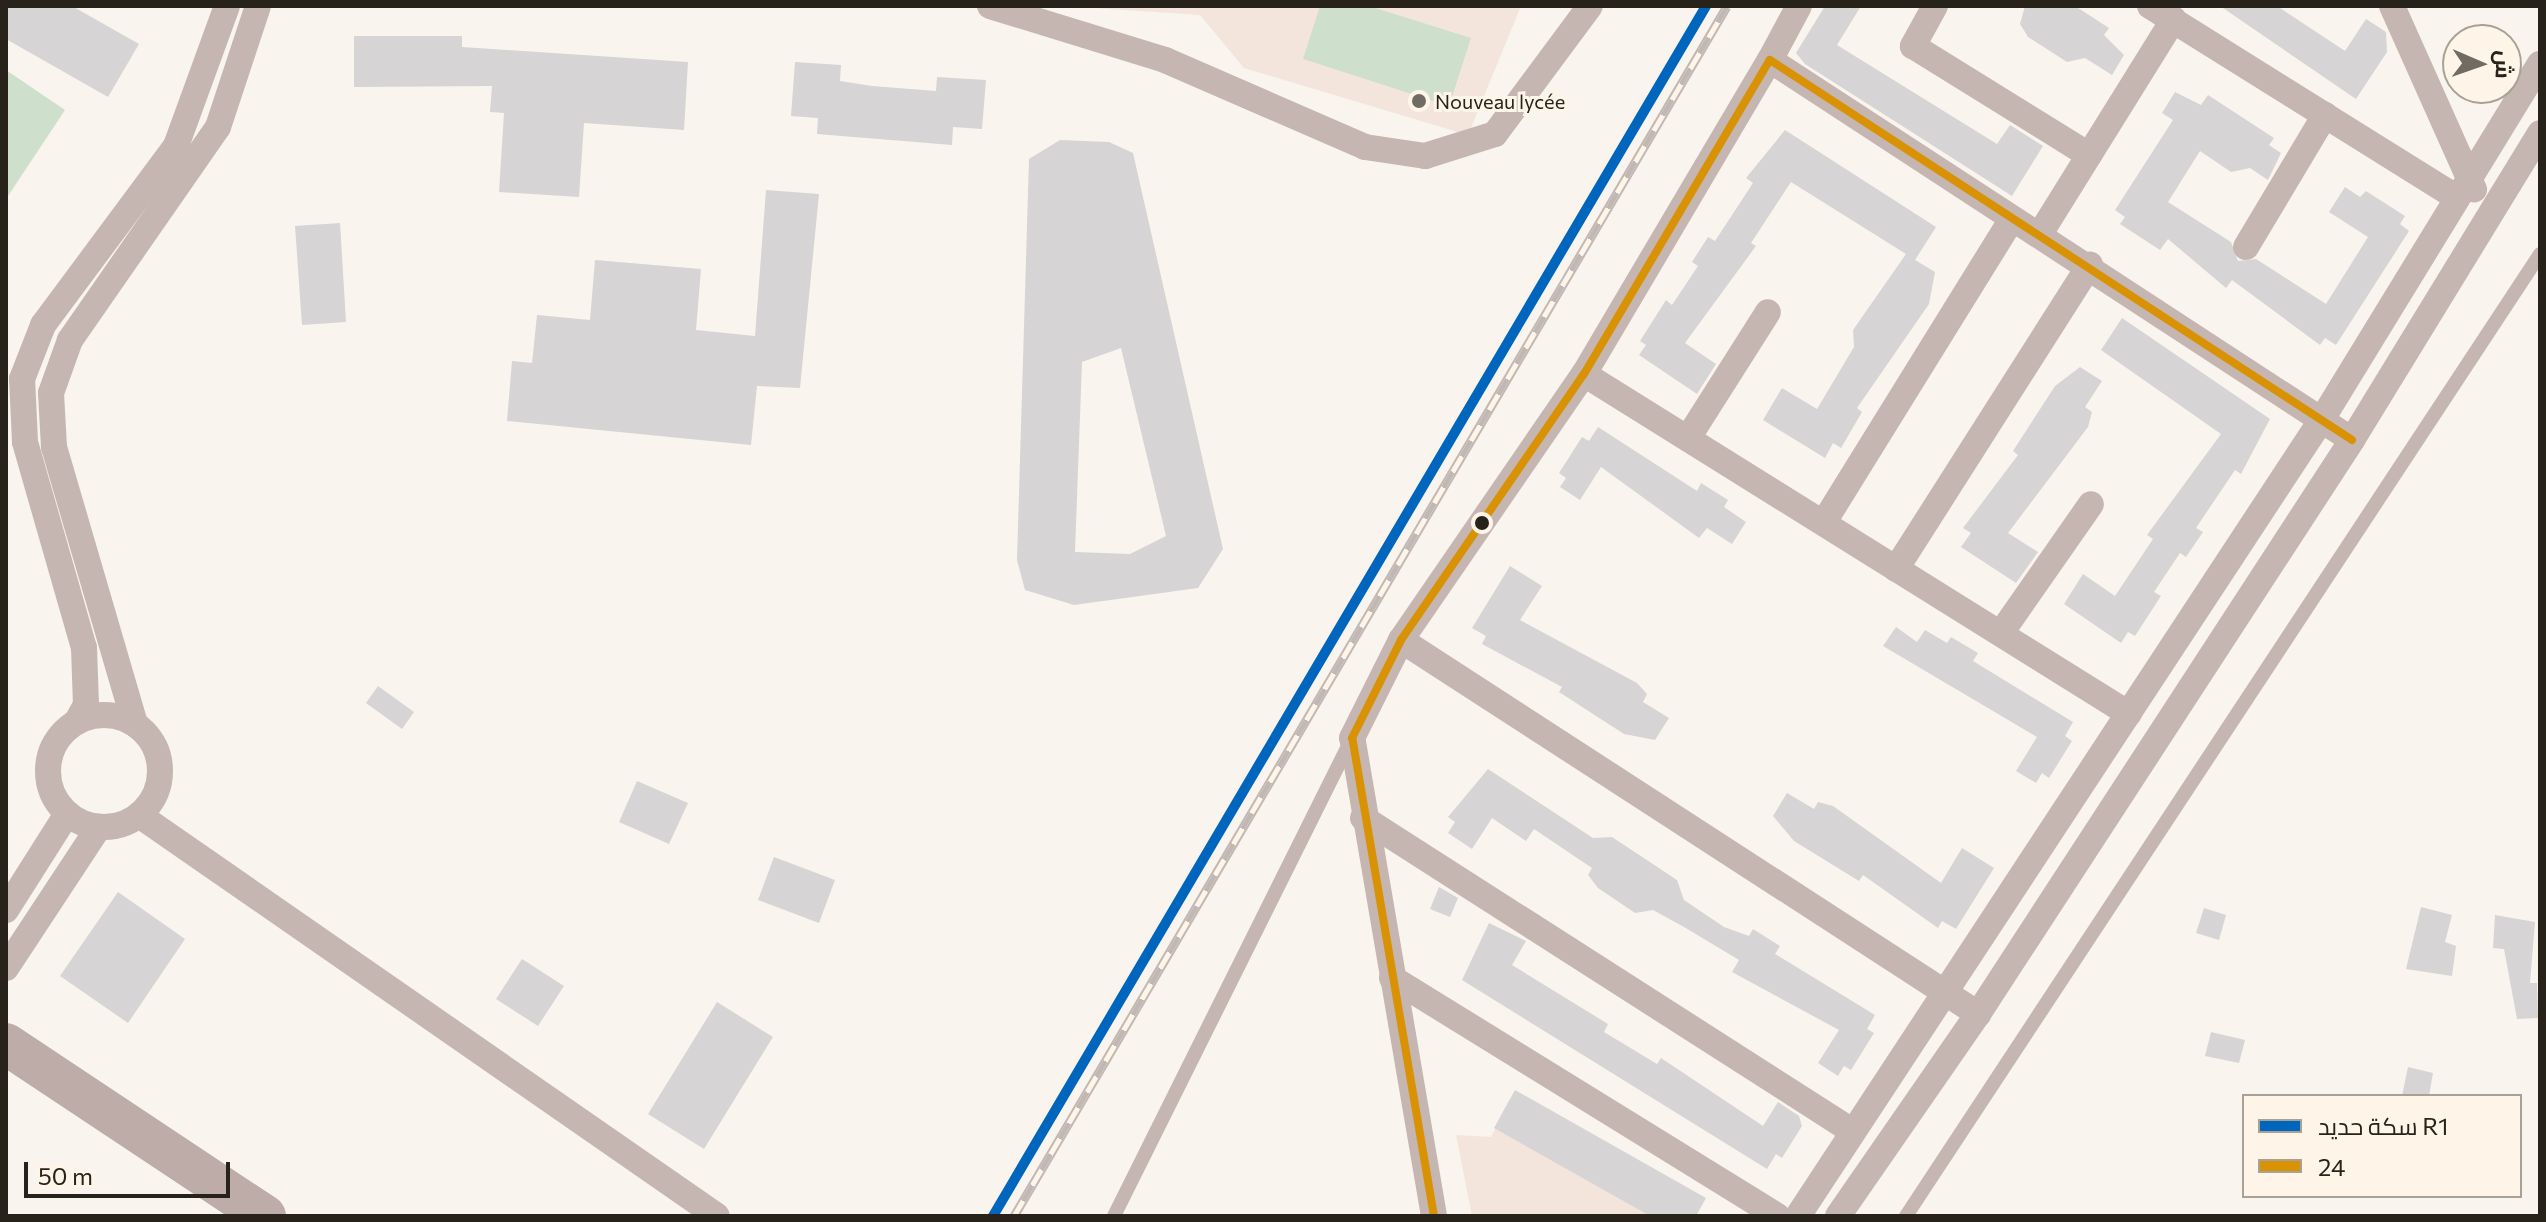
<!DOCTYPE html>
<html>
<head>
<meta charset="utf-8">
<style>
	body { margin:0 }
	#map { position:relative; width:2546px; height:1222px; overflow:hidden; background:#f9f4ed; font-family:Commissioner,Cairo,sans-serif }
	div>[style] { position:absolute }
	.education>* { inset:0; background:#f3e5dc }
	.green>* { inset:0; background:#cee0cb }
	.building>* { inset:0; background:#d7d4d5 }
	.lane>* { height:14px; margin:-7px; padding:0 7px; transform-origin:7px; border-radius:7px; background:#c5b6b2 }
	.street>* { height:26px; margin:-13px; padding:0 13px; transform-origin:13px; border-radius:13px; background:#c5b6b2 }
	.street>.ring { margin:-13px; padding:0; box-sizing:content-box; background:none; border:26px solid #c5b6b2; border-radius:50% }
	.primary>* { height:42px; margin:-21px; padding:0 21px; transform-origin:21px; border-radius:21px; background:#bdaca7 }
	.rail>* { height:9px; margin-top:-4.5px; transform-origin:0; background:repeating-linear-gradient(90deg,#fef5e8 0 18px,#c2b8b3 0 36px); box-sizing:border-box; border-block:2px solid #c2b8b3 }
	.bus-1>* { height:8px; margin:-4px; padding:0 4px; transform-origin:4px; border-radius:4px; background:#d89204 }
	.rail-1>* { height:10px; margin:-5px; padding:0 5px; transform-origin:5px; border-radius:5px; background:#0065bd }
	.dots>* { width:22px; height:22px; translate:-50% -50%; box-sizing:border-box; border:4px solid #fef5e8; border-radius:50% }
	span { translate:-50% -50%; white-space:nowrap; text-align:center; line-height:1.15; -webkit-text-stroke:6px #fef5e8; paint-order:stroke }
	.poi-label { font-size:20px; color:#27221a }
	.left { translate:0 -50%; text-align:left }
	.frame { position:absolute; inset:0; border:8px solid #27221a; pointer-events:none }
	.legend { position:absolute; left:2242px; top:1094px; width:280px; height:104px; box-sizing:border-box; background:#fef5e8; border:2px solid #a8a196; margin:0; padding:10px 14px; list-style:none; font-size:24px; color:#27221a }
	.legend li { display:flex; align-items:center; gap:16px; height:40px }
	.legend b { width:40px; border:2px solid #a8a196 }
	.north { position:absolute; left:2442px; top:24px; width:80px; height:80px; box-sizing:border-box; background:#fef5e8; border:2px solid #a8a196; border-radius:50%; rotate:92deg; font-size:22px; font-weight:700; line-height:32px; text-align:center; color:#27221a }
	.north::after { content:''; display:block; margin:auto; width:28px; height:36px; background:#706c64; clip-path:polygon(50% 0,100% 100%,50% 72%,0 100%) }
	.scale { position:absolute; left:24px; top:1162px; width:206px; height:36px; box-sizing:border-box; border:4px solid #27221a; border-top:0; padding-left:10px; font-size:24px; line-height:28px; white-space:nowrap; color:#27221a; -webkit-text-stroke:6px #fef5e8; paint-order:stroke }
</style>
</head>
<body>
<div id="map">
	<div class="education">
		<i style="clip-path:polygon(1064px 6px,1521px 6px,1468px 135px,1244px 68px,1200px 15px)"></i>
		<i style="clip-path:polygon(1509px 1100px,1686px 1216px,1472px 1216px,1456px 1135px,1491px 1137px)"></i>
	</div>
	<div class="green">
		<i style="clip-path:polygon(1320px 6px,1369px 6px,1471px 38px,1449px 106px,1303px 59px)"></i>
		<i style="clip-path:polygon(6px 70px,65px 110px,6px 199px)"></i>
	</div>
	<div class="building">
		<i style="clip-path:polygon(6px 6px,72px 6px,139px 44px,108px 97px,6px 39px)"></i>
		<i style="clip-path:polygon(1825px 6px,1861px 6px,1837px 45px,1997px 144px,2010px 125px,2043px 146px,2012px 196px,1805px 64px,1796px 53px)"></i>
		<i style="clip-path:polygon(2025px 6px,2075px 6px,2109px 28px,2104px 35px,2124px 55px,2112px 75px,2085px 58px,2067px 62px,2028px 37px,2020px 24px)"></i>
		<i style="clip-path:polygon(2220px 6px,2277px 6px,2345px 51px,2366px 19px,2386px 32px,2387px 52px,2356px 99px)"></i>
		<i style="clip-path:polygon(354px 36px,462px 36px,462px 47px,688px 62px,684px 130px,584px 123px,579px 197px,499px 192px,504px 113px,490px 112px,492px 86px,354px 87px)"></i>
		<i style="clip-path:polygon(795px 62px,841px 65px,840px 81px,872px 86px,936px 91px,937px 77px,986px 80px,982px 129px,953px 127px,952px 145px,817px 134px,818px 118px,791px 116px)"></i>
		<i style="clip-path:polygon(2175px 92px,2201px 105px,2208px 95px,2274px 138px,2269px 145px,2281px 153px,2268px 180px,2250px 168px,2231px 172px,2200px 151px,2168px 202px,2231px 242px,2238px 261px,2256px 259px,2326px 304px,2368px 237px,2329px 212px,2345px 187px,2360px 197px,2366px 191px,2405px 216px,2400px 224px,2409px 231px,2336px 345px,2325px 338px,2320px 345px,2232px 280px,2226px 288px,2168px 239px,2160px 250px,2120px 224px,2125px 217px,2115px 210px,2173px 120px,2162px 113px)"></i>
		<i style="clip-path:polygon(1785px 130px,1936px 227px,1915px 260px,1935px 272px,1929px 304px,1857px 408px,1862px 412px,1841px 448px,1833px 443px,1825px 458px,1763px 420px,1782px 388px,1817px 409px,1854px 347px,1853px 330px,1906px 254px,1791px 182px,1751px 243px,1756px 246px,1685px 343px,1716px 364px,1697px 394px,1639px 355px,1646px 345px,1640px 341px,1666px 300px,1672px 305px,1698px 266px,1692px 262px,1708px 237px,1715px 241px,1753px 183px,1746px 178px)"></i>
		<i style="clip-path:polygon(evenodd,1060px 140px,1109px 142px,1133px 153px,1223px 549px,1198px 588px,1074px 605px,1025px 590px,1017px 560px,1029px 159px,1060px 140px,1121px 348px,1166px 536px,1130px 554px,1075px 552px,1082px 362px,1121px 348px)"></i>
		<i style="clip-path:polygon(766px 190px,819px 194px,800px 388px,757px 386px,751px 445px,507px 421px,512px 361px,532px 363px,537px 315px,590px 320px,595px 260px,701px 269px,696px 330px,755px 336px)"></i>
		<i style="clip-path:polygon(340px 223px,346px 322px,302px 325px,295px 226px)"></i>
		<i style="clip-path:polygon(2122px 318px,2270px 419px,2241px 474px,2235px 470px,2196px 528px,2203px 532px,2186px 557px,2180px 553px,2154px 592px,2161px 596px,2135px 636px,2128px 632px,2121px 643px,2064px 604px,2083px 574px,2115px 596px,2153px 539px,2147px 535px,2221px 434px,2101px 350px)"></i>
		<i style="clip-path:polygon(2080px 367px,2102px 381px,2085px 407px,2092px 412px,2088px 427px,2008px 533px,2038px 552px,2016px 583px,1961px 547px,1971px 533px,1963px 528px,2018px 455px,2013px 451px,2055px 386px)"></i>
		<i style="clip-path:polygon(1598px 427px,1697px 491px,1701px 483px,1728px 500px,1724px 507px,1746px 522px,1732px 544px,1707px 528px,1699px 538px,1601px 467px,1580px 500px,1560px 487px,1566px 478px,1559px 473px,1582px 437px,1589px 441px)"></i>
		<i style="clip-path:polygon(1510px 566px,1542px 586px,1520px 620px,1637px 683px,1647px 694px,1643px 702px,1669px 718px,1655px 740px,1624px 734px,1559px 692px,1562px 687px,1482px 644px,1486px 636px,1472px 628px)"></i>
		<i style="clip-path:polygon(1896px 627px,1917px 642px,1925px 630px,1947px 643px,1951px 637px,1978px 653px,1973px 661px,2073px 722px,2065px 736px,2072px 741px,2049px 778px,2042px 773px,2036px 783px,2016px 771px,2037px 737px,1883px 646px)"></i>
		<i style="clip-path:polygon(378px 686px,414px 712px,402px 729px,366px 703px)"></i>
		<i style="clip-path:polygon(1488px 769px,1593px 838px,1612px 837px,1677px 880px,1684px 900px,1724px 927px,1749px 936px,1753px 929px,1780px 946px,1775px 954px,1875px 1015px,1867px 1029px,1874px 1033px,1851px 1070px,1844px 1066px,1838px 1076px,1818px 1063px,1839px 1030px,1732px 972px,1739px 960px,1684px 927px,1653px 910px,1635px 913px,1598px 888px,1588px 875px,1592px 868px,1534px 829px,1526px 841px,1492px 818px,1472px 849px,1448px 833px,1455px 822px,1448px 817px)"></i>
		<i style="clip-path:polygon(637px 781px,688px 803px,669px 844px,619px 822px)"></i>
		<i style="clip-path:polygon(1787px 793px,1814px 809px,1818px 802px,1833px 806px,1941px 883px,1962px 848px,1994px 868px,1956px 929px,1942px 921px,1938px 928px,1863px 875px,1859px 881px,1794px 841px,1773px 816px)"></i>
		<i style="clip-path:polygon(774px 857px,835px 880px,819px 923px,758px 900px)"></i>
		<i style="clip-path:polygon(1439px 887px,1458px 898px,1450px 917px,1430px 909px)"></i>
		<i style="clip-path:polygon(118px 892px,185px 939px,128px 1023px,60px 976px)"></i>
		<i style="clip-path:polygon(2421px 907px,2452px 915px,2445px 942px,2456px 946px,2452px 976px,2406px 969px)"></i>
		<i style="clip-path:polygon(2204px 908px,2226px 915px,2219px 940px,2196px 933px)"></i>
		<i style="clip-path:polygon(2495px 915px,2535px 922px,2530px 983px,2537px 983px,2538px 1018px,2517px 1019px,2504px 949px,2493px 948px)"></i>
		<i style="clip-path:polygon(1489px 923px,1526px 941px,1512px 965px,1608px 1024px,1604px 1032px,1657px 1064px,1661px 1058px,1763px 1126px,1778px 1102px,1799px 1116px,1802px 1126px,1782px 1158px,1776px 1154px,1767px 1169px,1462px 980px)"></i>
		<i style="clip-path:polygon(522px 959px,564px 986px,538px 1026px,496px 999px)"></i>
		<i style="clip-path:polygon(717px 1002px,773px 1037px,704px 1149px,648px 1114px)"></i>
		<i style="clip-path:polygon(2211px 1032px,2245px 1040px,2239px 1063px,2205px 1056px)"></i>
		<i style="clip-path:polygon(2408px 1067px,2433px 1073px,2429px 1096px,2402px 1096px)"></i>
		<i style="clip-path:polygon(1515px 1090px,1706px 1198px,1696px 1216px,1650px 1216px,1494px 1128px)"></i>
	</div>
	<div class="lane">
		<i style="left:1114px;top:1216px;width:530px;rotate:-63.53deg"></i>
		<i style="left:1906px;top:1216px;width:1152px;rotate:-56.61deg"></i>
	</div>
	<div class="street">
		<i style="left:990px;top:6px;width:183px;rotate:17.1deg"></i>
		<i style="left:1165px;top:60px;width:218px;rotate:23.5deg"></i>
		<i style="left:1365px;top:147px;width:61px;rotate:8.5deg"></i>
		<i style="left:1425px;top:156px;width:73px;rotate:-17.4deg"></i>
		<i style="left:1495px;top:134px;width:159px;rotate:-53.4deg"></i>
		<i style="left:1935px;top:6px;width:46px;rotate:118.8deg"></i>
		<i style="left:1913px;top:46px;width:207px;rotate:31.8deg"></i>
		<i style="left:2150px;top:6px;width:362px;rotate:32deg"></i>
		<i style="left:2392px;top:6px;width:201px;rotate:65.9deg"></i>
		<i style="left:1770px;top:60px;width:61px;rotate:-61.8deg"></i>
		<i style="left:2040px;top:234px;width:253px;rotate:-58.1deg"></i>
		<i style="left:2246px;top:247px;width:154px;rotate:-59.1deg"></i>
		<i style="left:1584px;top:374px;width:642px;rotate:31.96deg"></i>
		<i style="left:1688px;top:438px;width:149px;rotate:-57.6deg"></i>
		<i style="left:1824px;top:522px;width:357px;rotate:-58.2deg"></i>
		<i style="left:1896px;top:569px;width:361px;rotate:-57.5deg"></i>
		<i style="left:2001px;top:633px;width:157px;rotate:-55.1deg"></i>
		<i style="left:1401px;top:640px;width:688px;rotate:32.95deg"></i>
		<i class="ring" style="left:48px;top:715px;width:86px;height:86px"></i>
		<i style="left:77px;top:721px;width:18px;rotate:-61deg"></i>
		<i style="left:86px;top:705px;width:57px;rotate:-92deg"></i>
		<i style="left:84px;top:648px;width:214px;rotate:-106deg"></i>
		<i style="left:25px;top:442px;width:63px;rotate:-92.7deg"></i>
		<i style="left:22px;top:379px;width:58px;rotate:-68.7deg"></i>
		<i style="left:43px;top:325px;width:223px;rotate:-53.4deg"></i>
		<i style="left:176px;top:146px;width:149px;rotate:-70deg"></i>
		<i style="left:135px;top:724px;width:289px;rotate:-106.3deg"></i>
		<i style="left:54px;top:447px;width:54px;rotate:-93.2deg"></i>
		<i style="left:51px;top:393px;width:56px;rotate:-70.3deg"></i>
		<i style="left:70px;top:340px;width:259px;rotate:-55.2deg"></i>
		<i style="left:218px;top:127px;width:127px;rotate:-71.7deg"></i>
		<i style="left:139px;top:815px;width:703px;rotate:34.75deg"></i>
		<i style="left:1363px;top:818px;width:581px;rotate:32.62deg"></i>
		<i style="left:6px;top:910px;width:114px;rotate:-57.6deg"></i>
		<i style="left:6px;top:968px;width:169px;rotate:-56.6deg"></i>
		<i style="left:1392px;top:978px;width:453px;rotate:31.7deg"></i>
		<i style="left:1434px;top:1216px;width:485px;rotate:-99.7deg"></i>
		<i style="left:1352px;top:738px;width:110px;rotate:-63.4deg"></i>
		<i style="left:1401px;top:640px;width:323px;rotate:-55.5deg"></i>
		<i style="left:1584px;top:374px;width:365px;rotate:-59.4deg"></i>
		<i style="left:1770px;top:60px;width:695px;rotate:33.14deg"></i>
		<i style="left:1798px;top:1216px;width:957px;rotate:-56.68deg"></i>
		<i style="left:2324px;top:416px;width:413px;rotate:-58.5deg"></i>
		<i style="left:1838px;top:1216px;width:246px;rotate:-55.3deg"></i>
		<i style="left:1978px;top:1014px;width:685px;rotate:-56.91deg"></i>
		<i style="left:2352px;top:440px;width:360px;rotate:-58.5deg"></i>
	</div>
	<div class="primary">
		<i style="left:6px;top:1044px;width:311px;rotate:33.6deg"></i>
	</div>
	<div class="rail">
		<i style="left:1014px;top:1216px;width:1404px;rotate:-59.49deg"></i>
	</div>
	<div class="bus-1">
		<i style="left:1434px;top:1216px;width:485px;rotate:-99.7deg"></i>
		<i style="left:1352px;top:738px;width:110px;rotate:-63.4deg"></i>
		<i style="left:1401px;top:640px;width:323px;rotate:-55.5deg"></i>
		<i style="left:1584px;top:374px;width:365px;rotate:-59.4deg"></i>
		<i style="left:1770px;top:60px;width:695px;rotate:33.14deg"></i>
	</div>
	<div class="rail-1">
		<i style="left:993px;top:1216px;width:1404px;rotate:-59.49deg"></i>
	</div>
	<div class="dots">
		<i style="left:1419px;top:101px;background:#706c64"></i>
		<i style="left:1482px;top:523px;background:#27221a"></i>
	</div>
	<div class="poi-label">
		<span class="left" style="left:1435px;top:101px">Nouveau lycée</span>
	</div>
	<div class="frame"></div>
	<ul class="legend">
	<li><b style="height:10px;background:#0065bd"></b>سكة حديد R1</li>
	<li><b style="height:10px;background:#d89204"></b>24</li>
	</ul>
	<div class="north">ش</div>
	<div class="scale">50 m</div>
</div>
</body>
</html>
